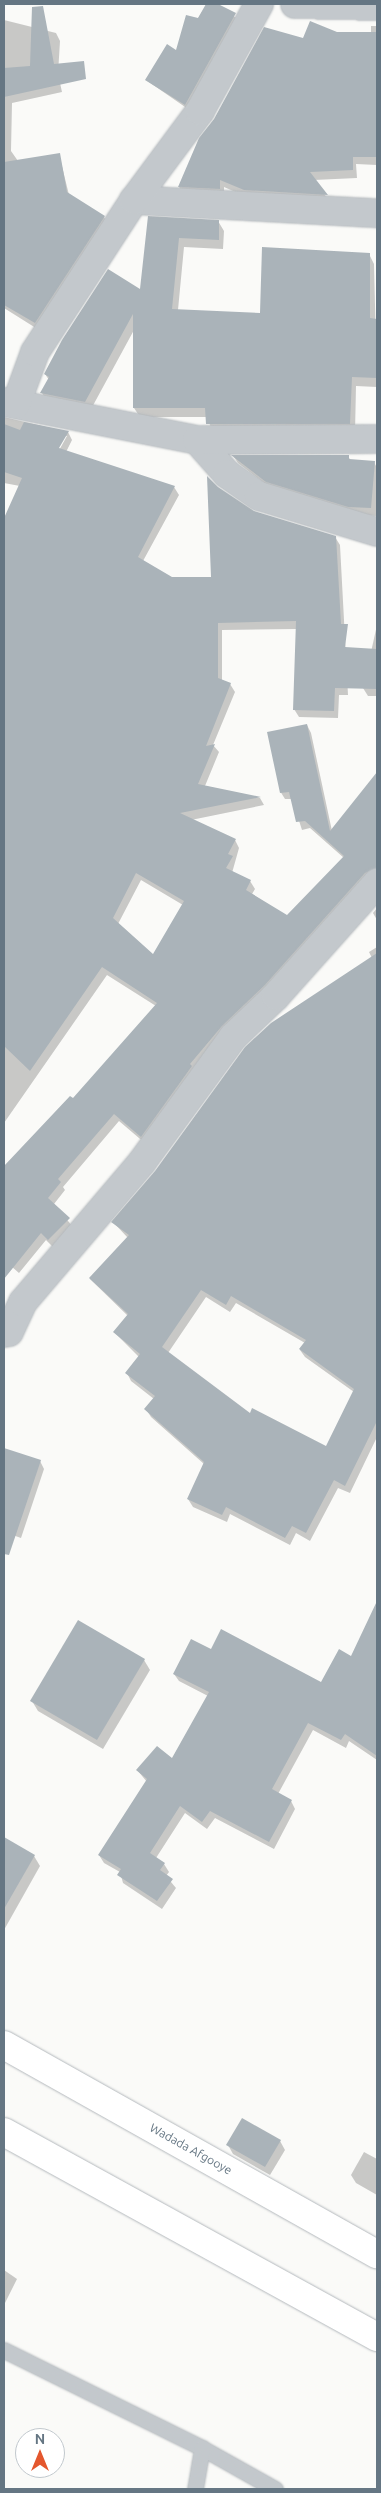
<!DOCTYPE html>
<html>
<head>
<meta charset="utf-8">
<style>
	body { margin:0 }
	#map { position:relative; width:381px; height:2493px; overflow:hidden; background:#fafaf8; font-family:Ubuntu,sans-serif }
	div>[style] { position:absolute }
	.shadow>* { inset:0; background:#0003 }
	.building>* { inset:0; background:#aab3b9 }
	.roads { filter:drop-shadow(0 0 1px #b4b9bd) drop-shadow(0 0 1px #b4b9bd) }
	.lane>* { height:15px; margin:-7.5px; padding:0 7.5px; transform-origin:7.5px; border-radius:7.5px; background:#c3c8cc }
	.street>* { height:28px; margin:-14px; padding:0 14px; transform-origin:14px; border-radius:14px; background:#c3c8cc }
	.highway>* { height:28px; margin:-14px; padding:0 14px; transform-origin:14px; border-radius:14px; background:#fff }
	span { translate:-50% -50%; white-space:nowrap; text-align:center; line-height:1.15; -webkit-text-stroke:5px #fff; paint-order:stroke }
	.street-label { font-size:12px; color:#657683 }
	.frame { position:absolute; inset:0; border:5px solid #657683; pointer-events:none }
	.north { position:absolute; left:15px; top:2428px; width:50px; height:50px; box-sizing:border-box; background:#fff; border:1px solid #c1c8cd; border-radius:50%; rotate:0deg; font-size:14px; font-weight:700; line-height:20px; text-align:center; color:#657683 }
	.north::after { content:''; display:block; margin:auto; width:18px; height:22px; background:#e4572e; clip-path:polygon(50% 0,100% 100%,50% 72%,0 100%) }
</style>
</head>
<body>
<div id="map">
	<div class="shadow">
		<i style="clip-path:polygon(207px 4px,215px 4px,238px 19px,188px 109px,146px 80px,177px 52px)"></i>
		<i style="clip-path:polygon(4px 20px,56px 33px,60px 41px,58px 74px,62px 92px,12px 103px,11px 151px,18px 161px,59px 154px,69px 195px,104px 217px,108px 224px,39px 330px,4px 308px)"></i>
		<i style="clip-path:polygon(371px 26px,377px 26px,377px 165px,356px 164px,357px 178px,314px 180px,330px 202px,249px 198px,224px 187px,224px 196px,184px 194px,179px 187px,304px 39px,337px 33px,371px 34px)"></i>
		<i style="clip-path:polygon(149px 218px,218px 221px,224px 231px,223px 249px,184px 247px,178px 310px,261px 314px,369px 254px,374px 264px,377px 387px,356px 386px,355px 433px,213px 433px,207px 417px,140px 417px,134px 408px,134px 330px,90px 411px,47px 402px,42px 393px,49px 380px,45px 374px,141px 292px)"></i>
		<i style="clip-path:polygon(evenodd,4px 417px,68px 432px,72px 440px,66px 452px,174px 487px,179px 495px,143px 561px,172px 578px,212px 578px,217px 488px,254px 512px,335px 537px,340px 545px,348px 695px,339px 695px,338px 718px,299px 717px,294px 709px,297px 629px,222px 630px,222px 680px,230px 684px,235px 692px,213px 745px,219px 752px,205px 786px,260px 798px,264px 805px,191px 820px,235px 840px,239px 848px,232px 873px,250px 881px,255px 889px,252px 894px,287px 917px,344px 858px,310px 828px,302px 830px,292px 799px,285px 799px,280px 791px,307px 725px,311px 733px,332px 831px,377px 774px,377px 878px,146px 1144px,119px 1121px,63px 1187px,65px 1190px,54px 1204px,73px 1227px,53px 1247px,46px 1240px,19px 1273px,4px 1260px,4px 1168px,70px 1097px,73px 1100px,156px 1006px,107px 975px,4px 1123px,4px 521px,20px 486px,4px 483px,4px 417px,64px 436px,67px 436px,57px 454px,55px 453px,64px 436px,4px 417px,141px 880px,183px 905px,153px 956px,118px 924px,141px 880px)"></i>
		<i style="clip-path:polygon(348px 456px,351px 461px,374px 462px,377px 468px,377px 516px,354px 514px,272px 489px,238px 463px,234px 457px)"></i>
		<i style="clip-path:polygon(377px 625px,377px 696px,368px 696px,363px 688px)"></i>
		<i style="clip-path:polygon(377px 908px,377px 920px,373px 913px)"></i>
		<i style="clip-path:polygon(evenodd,377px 947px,377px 1437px,350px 1493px,338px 1488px,310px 1541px,296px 1533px,290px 1545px,230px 1514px,227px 1522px,193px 1507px,188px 1499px,204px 1464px,151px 1417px,146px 1409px,154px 1399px,131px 1381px,127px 1373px,139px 1357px,114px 1332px,128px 1316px,90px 1279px,128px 1238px,113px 1222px,372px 958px,369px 952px,377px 947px,206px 1297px,230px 1312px,236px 1303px,305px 1343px,300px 1350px,305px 1357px,354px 1392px,326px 1448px,250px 1415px,168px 1353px,206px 1297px)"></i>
		<i style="clip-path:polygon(4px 1449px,40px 1461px,44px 1469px,21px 1538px,4px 1532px)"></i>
		<i style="clip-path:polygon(377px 1604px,377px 1760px,349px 1741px,346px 1748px,313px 1730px,278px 1794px,291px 1801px,295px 1809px,274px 1849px,215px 1818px,207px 1829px,185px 1813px,156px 1858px,164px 1864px,169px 1872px,166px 1876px,176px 1888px,162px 1909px,123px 1883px,120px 1872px,104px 1863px,99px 1855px,147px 1782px,138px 1771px,172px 1759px,208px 1696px,179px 1681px,174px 1674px,211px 1651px,322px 1684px,352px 1658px)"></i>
		<i style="clip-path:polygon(144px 1660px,150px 1670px,103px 1749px,38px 1711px,32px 1701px)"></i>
		<i style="clip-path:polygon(4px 1839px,34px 1856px,40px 1866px,4px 1930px)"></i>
		<i style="clip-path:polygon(280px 2141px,285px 2150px,270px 2175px,233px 2154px,228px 2145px)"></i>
		<i style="clip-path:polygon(364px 2152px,377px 2159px,377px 2195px,356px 2183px,351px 2175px)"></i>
		<i style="clip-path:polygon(4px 2270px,17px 2279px,5px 2303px,4px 2302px)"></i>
	</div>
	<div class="building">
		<i style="clip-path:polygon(206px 4px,218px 4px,236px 13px,185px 105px,145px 80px,167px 44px,176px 50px,186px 15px,198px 18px)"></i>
		<i style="clip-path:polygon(43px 6px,54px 64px,84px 61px,86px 79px,4px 97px,4px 68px,30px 66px,32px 7px)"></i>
		<i style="clip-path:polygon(310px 21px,337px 32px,377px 32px,377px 157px,353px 157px,353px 170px,310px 172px,328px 195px,244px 190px,220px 180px,220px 189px,178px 187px,199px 138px,214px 119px,264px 27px,303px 38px)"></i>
		<i style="clip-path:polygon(60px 153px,67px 192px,105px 216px,35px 323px,4px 305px,4px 162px)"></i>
		<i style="clip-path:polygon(148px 216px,219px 220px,219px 240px,179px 238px,172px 309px,260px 313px,262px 247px,370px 253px,370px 318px,377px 319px,377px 378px,352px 377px,350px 424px,206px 424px,205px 408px,133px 408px,133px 314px,85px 402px,40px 393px,49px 377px,44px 374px,62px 340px,108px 269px,140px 289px)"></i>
		<i style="clip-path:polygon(evenodd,24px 422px,69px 431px,59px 448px,175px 486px,138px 557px,172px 577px,211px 577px,207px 476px,218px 487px,254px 511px,336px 536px,341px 624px,348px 624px,345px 647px,377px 649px,377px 689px,335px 688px,334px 711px,293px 710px,296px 621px,218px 623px,218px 678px,231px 683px,206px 746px,215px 744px,198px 784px,261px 797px,180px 813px,236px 839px,228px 854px,233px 856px,226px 868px,251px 880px,246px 890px,287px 915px,344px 856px,305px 821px,296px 822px,289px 792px,280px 793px,267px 732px,307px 724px,330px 831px,377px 772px,377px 868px,365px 873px,265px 985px,222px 1026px,190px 1064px,192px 1066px,141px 1137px,114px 1114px,58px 1179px,61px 1182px,48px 1198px,70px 1218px,48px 1240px,41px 1233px,4px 1279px,4px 1166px,70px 1096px,73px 1098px,157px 1003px,102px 967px,30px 1071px,4px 1046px,4px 518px,22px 478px,4px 472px,4px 424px,20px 430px,24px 422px,136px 873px,184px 901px,153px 954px,113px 918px,136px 873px)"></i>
		<i style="clip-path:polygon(231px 455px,349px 455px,349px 459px,375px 461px,371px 508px,348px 507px,266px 482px)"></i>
		<i style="clip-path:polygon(evenodd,377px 953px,377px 1421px,345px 1486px,334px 1480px,306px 1533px,292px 1526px,285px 1538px,226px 1507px,222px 1515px,187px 1499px,204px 1462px,144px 1409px,155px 1396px,125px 1373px,140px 1354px,113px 1332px,128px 1314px,89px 1278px,129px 1235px,111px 1222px,155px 1171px,245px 1047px,271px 1023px,377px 953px,201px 1290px,226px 1305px,231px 1296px,306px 1340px,299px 1349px,354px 1389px,326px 1446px,252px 1408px,250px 1413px,162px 1347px,201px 1290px)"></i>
		<i style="clip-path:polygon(4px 1448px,41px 1460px,9px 1555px,4px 1554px)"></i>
		<i style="clip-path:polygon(377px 1601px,377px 1756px,345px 1734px,341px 1740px,308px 1723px,272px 1789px,292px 1800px,269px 1842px,210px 1811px,202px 1822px,180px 1806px,150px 1853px,165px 1863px,160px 1870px,173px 1879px,157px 1901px,117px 1875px,121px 1869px,98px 1855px,147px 1779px,136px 1770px,157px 1746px,172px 1758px,209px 1692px,173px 1674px,191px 1639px,211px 1649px,221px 1629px,321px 1682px,339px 1649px,351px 1656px)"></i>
		<i style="clip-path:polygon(78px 1620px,145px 1659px,97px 1740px,30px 1701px)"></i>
		<i style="clip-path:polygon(4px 1837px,35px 1855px,4px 1909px)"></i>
		<i style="clip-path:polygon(242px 2118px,281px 2140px,265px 2167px,226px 2145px)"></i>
	</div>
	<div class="roads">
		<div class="lane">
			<i style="left:4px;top:2350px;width:221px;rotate:26.3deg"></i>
			<i style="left:202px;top:2448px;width:84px;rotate:29.3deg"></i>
			<i style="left:195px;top:2489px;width:42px;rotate:-80.3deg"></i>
		</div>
		<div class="street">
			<i style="left:295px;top:4px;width:82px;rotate:1.4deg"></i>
			<i style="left:134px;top:200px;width:243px;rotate:3.1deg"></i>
			<i style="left:4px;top:402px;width:197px;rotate:11.1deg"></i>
			<i style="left:197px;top:440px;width:45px;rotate:48.6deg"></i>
			<i style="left:227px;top:474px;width:39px;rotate:35deg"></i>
			<i style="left:259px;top:496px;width:123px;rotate:17deg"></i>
			<i style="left:16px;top:404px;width:55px;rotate:-69.9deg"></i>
			<i style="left:35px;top:352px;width:181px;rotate:-56.9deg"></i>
			<i style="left:134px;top:200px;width:111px;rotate:-53.4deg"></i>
			<i style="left:200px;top:111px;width:122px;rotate:-61.1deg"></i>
			<i style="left:197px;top:440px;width:180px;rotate:-0.3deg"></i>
			<i style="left:4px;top:1333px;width:5px;rotate:-11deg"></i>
			<i style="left:9px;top:1332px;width:33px;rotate:-65deg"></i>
			<i style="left:23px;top:1302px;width:184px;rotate:-49.6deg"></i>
			<i style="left:142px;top:1162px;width:155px;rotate:-53.9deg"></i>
			<i style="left:233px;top:1037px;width:59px;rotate:-43.6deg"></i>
			<i style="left:276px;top:996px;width:152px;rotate:-48.2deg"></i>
		</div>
		<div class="highway">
			<i style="left:4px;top:2045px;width:428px;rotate:29.3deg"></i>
			<i style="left:4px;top:2132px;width:426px;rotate:28.8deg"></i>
		</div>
	</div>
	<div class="street-label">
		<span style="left:191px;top:2149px;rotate:29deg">Wadada Afgooye</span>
	</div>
	<div class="frame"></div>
	<div class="north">N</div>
</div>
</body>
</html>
